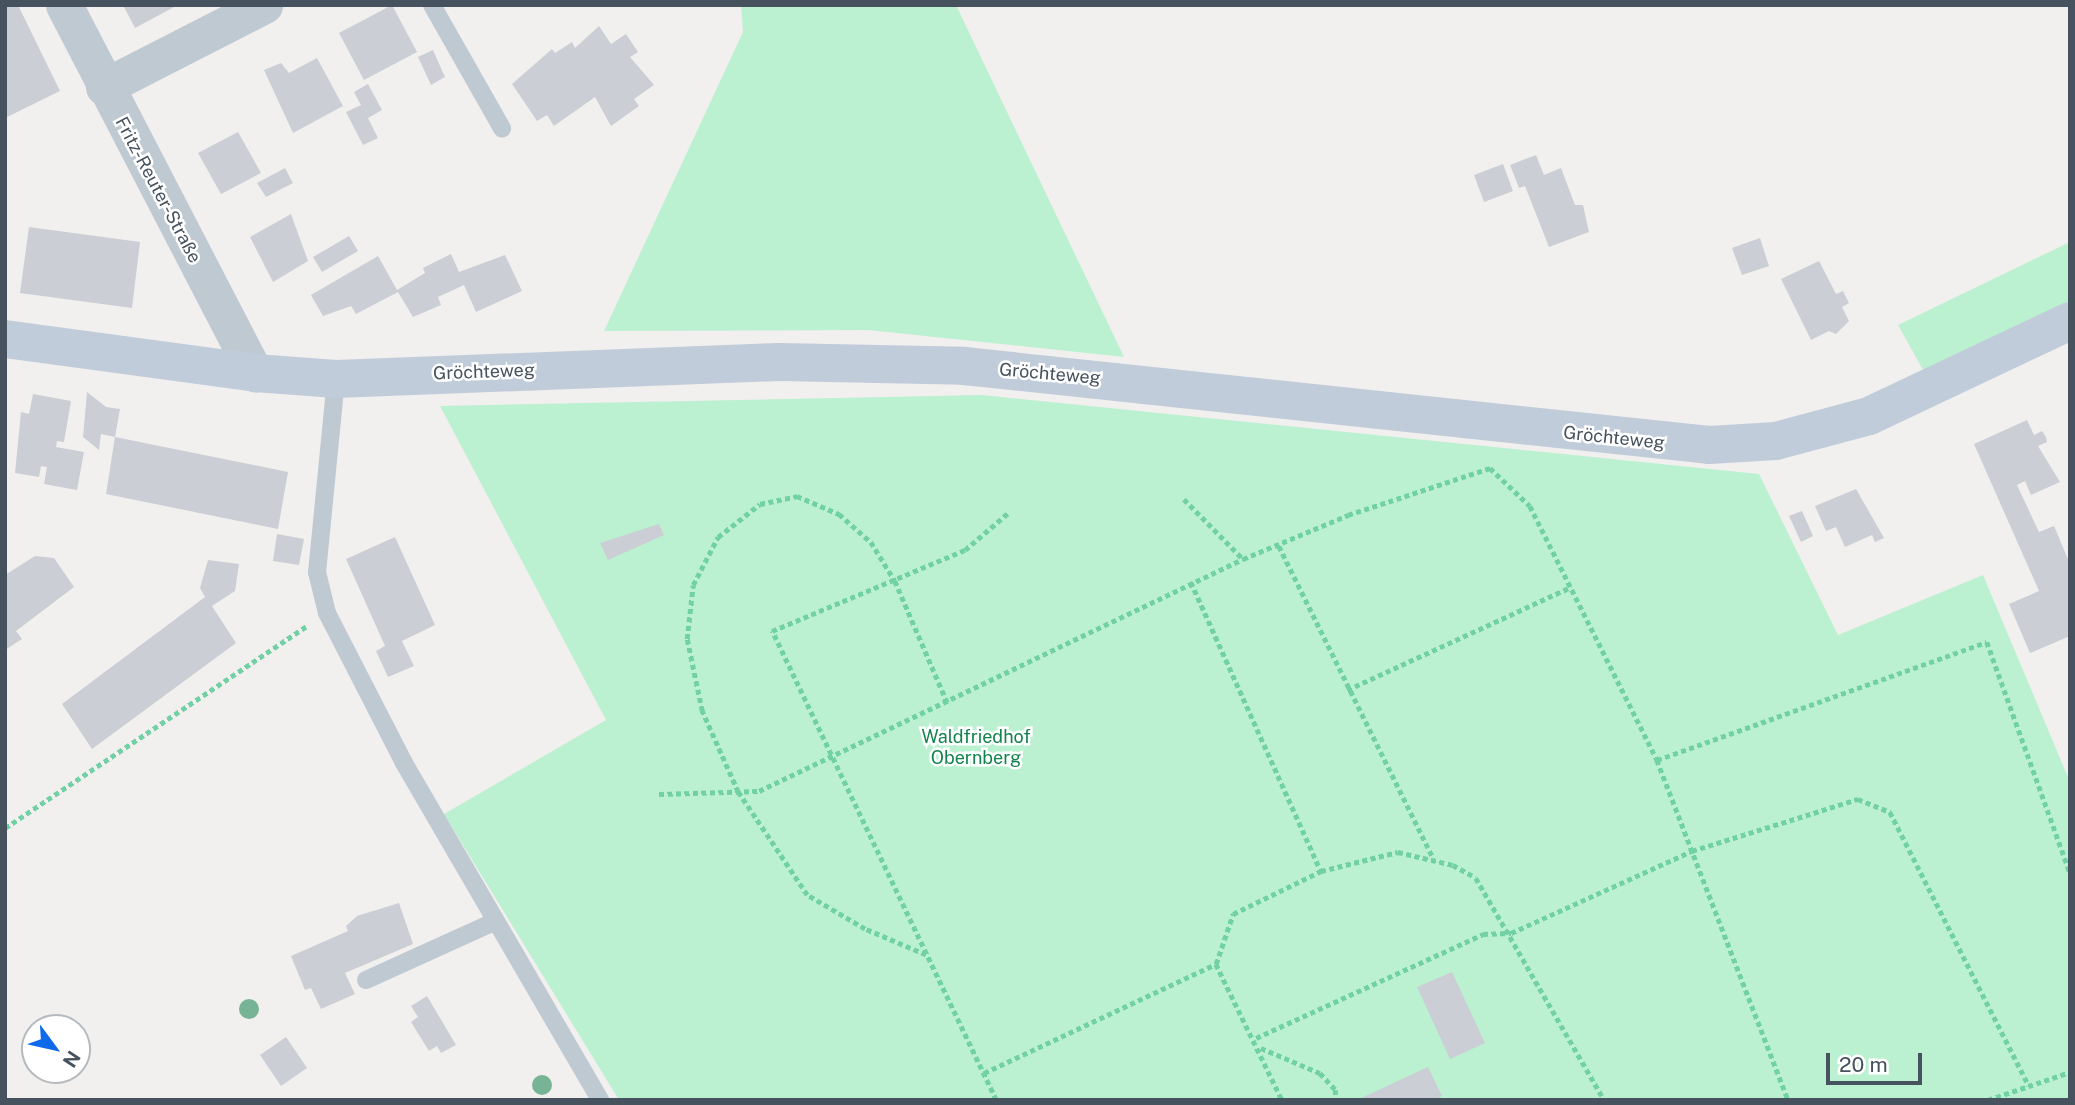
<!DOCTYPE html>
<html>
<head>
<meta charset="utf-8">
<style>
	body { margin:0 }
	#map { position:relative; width:2075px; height:1105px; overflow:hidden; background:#f2efef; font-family:"Public Sans",sans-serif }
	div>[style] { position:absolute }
	.green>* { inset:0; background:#bbf1d1 }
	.building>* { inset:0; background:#cbced4 }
	.path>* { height:4.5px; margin-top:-2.25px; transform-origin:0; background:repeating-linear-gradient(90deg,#71d1a4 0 5px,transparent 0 8.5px) }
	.lane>* { height:18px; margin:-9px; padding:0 9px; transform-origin:9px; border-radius:9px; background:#bfc9d2 }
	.street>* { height:37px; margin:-18.5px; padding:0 18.5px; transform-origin:18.5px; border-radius:18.5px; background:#bfc9d2 }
	.secondary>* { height:38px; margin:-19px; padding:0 19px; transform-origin:19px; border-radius:19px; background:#c0ccd9 }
	.trees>* { width:20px; height:20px; margin:-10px; border-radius:50%; background:#77b496 }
	span { translate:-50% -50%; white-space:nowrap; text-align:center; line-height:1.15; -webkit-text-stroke:5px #fff; paint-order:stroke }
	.street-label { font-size:18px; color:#46525d }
	.park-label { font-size:18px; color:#12834d }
	.frame { position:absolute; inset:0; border:7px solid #46525d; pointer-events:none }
	.north { position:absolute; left:21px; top:1014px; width:70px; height:70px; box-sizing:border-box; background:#fff; border:2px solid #b5babe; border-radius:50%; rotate:123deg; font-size:19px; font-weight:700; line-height:28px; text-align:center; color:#46525d }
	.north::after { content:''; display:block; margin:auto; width:24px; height:32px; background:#0f6aeb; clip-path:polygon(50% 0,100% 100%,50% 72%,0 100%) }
	.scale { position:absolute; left:1826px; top:1053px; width:96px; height:32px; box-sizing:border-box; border:4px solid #46525d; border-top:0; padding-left:9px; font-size:21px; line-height:24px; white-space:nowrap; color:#46525d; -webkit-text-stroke:5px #fff; paint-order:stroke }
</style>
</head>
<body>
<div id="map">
	<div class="green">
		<i style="clip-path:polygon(741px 5px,956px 5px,1124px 357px,868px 330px,604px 331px,743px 32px)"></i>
		<i style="clip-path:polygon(2070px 242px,2070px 303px,1927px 377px,1898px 325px)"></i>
		<i style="clip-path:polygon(982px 395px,1759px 474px,1838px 635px,1983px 575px,2070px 782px,2070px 1100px,619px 1100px,444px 814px,606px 720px,440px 406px)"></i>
	</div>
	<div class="building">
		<i style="clip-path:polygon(5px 5px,18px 5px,60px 91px,5px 118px)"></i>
		<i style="clip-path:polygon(123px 5px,178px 5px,135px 28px)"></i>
		<i style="clip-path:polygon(392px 5px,417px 52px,364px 80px,339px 33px)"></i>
		<i style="clip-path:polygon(599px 26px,611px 44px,626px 34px,638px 52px,630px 57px,654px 85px,634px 99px,639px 106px,611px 126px,595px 97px,554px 126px,547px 115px,537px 121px,512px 84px,552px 49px,555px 53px,572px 42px,575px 48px)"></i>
		<i style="clip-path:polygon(433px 50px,445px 77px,431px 85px,418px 57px)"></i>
		<i style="clip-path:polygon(317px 58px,343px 106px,293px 133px,264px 70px,281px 63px,289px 73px)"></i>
		<i style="clip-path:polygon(368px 84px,382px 110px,368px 118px,378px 138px,363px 145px,346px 112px,361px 105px,354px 92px)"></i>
		<i style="clip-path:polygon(238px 132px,261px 173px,221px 194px,198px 153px)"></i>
		<i style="clip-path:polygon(1536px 155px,1544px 175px,1561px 168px,1575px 205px,1583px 205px,1589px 232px,1549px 247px,1525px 186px,1519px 188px,1510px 165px)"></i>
		<i style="clip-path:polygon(1503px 164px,1513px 191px,1484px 202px,1474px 175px)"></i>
		<i style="clip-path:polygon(285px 168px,293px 183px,266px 197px,257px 183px)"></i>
		<i style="clip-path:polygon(291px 214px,308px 261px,273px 282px,250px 237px)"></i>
		<i style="clip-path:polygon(29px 227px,140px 242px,132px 308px,20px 293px)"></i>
		<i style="clip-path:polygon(349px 236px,358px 251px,322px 272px,313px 257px)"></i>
		<i style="clip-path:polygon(1760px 238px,1769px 266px,1742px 275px,1732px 248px)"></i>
		<i style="clip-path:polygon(451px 254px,459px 272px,505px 255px,522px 291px,476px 312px,464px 285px,438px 297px,441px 305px,413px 317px,398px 292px,356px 314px,351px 306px,323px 316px,311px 295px,378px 256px,397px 290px,425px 273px,423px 268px)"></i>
		<i style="clip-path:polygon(1819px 261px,1836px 294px,1843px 291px,1849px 303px,1842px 307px,1849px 321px,1836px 334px,1829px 331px,1811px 340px,1781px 279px)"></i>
		<i style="clip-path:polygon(87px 392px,106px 407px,120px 409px,115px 437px,101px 434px,99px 450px,83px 437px)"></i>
		<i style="clip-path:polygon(33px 394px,71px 401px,64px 442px,57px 441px,56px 447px,84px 452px,77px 490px,44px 484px,47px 467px,41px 466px,39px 477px,15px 473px,21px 412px,29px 414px)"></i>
		<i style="clip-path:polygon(2027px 420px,2034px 435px,2042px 431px,2046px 437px,2047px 442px,2038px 446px,2060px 482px,2031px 495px,2025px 481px,2017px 485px,2039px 532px,2054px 526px,2070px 564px,2070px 636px,2030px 653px,2009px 604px,2039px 591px,1974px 444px)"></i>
		<i style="clip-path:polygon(115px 437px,288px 472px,278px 529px,106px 494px)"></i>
		<i style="clip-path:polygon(1856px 489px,1884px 538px,1875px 542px,1872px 535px,1845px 547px,1836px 527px,1826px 531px,1815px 506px)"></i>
		<i style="clip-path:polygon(1802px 511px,1813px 536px,1801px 542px,1789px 516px)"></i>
		<i style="clip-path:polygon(659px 524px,664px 535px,608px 560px,600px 543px)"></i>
		<i style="clip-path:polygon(277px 534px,304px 539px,299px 565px,273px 561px)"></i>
		<i style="clip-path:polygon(395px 537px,435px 625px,402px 641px,414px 666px,388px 677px,376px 651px,385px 646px,346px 559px)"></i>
		<i style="clip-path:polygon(35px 556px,54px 558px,74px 587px,16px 631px,22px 639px,5px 650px,5px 575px)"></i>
		<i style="clip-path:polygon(208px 560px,239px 564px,235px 591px,212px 606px,236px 643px,92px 749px,62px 704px,205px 597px,200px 588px)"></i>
		<i style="clip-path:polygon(399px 903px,413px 944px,345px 973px,355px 994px,321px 1009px,311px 988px,305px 990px,291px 956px,348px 931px,346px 926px,357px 916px)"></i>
		<i style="clip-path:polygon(1452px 972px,1485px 1043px,1450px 1059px,1417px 987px)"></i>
		<i style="clip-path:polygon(427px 996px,456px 1045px,441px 1053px,437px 1046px,429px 1051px,411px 1022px,418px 1017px,411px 1006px)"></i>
		<i style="clip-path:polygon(286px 1037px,307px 1068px,281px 1086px,260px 1055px)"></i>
		<i style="clip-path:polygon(1428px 1067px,1442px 1096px,1435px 1100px,1357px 1100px)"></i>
	</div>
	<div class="path">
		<i style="left:1184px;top:499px;width:84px;rotate:45.5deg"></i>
		<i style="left:1279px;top:546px;width:349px;rotate:63.7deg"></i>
		<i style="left:1191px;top:582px;width:317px;rotate:65.8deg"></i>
		<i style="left:1347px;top:690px;width:247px;rotate:-24.7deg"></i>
		<i style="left:1657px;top:760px;width:364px;rotate:68.9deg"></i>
		<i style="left:659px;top:794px;width:100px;rotate:-1.7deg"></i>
		<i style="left:759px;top:791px;width:537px;rotate:-25.61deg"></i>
		<i style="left:1243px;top:559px;width:114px;rotate:-22.7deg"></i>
		<i style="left:1348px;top:515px;width:150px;rotate:-18.3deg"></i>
		<i style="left:1490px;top:468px;width:55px;rotate:43.5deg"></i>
		<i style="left:1530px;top:506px;width:284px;rotate:63.4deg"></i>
		<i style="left:1657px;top:760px;width:350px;rotate:-19.7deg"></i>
		<i style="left:1987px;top:642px;width:245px;rotate:70.2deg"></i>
		<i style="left:5px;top:828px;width:365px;rotate:-33.8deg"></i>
		<i style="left:926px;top:955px;width:66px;rotate:-156.9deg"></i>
		<i style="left:865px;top:929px;width:67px;rotate:-149.6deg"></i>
		<i style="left:807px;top:895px;width:124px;rotate:-123.8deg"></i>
		<i style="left:738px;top:792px;width:89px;rotate:-114deg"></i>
		<i style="left:702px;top:711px;width:74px;rotate:-101.8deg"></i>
		<i style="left:687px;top:639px;width:54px;rotate:-83.7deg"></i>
		<i style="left:693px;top:585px;width:54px;rotate:-62.5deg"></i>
		<i style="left:718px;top:537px;width:53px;rotate:-38.2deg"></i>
		<i style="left:760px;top:504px;width:38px;rotate:-12deg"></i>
		<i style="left:797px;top:496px;width:46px;rotate:23.2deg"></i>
		<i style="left:839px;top:514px;width:43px;rotate:41.2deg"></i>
		<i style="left:871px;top:542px;width:46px;rotate:58.4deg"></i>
		<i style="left:895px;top:581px;width:134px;rotate:66.7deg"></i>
		<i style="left:1216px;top:964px;width:151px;rotate:64.1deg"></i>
		<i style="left:1256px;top:1038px;width:250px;rotate:-24.6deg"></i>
		<i style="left:1483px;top:934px;width:28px;rotate:-2deg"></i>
		<i style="left:1511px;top:933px;width:199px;rotate:-24.4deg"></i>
		<i style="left:1692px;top:851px;width:174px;rotate:-17.4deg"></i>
		<i style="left:1858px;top:799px;width:35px;rotate:22deg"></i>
		<i style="left:1890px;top:812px;width:307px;rotate:63.1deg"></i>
		<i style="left:1261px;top:1048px;width:64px;rotate:23deg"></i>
		<i style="left:1320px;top:1073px;width:23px;rotate:47deg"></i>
		<i style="left:1336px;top:1090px;width:10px;rotate:96deg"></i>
		<i style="left:984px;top:1073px;width:256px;rotate:-25.2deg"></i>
		<i style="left:1216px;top:964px;width:53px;rotate:-71.2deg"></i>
		<i style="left:1233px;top:914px;width:98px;rotate:-26deg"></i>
		<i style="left:1321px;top:871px;width:79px;rotate:-13.9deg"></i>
		<i style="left:1398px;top:852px;width:57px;rotate:13.3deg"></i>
		<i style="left:1453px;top:865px;width:26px;rotate:29deg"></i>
		<i style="left:1476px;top:878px;width:256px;rotate:60deg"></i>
		<i style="left:996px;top:1100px;width:520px;rotate:-115.53deg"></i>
		<i style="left:772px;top:631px;width:209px;rotate:-22.8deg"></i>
		<i style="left:965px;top:550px;width:57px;rotate:-40.7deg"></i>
		<i style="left:1988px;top:1100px;width:87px;rotate:-18.9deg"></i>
	</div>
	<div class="lane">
		<i style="left:432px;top:5px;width:142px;rotate:60.4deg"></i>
		<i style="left:336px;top:379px;width:194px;rotate:95.6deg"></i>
		<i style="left:317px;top:572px;width:42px;rotate:76.3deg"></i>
		<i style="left:327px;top:613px;width:169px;rotate:62.8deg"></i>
		<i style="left:404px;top:763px;width:390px;rotate:59.8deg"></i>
		<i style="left:366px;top:980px;width:141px;rotate:-24.4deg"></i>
	</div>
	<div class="street">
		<i style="left:64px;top:5px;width:415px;rotate:62.6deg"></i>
		<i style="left:104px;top:87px;width:180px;rotate:-27.1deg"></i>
	</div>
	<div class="secondary">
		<i style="left:5px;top:339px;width:252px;rotate:7.7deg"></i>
		<i style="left:255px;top:373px;width:81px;rotate:4.2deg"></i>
		<i style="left:336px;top:379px;width:444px;rotate:-2.2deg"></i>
		<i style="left:780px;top:362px;width:184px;rotate:1.2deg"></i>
		<i style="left:964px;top:366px;width:749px;rotate:6.05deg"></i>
		<i style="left:1709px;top:445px;width:67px;rotate:-3.4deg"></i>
		<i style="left:1776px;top:441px;width:96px;rotate:-15deg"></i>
		<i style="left:1869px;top:416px;width:222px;rotate:-25.3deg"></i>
	</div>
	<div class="trees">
		<i style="left:249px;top:1009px"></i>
		<i style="left:542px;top:1085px"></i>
	</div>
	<div class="street-label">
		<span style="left:158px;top:190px;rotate:62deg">Fritz-Reuter-Straße</span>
		<span style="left:484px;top:372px;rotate:-2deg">Gröchteweg</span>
		<span style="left:1050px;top:374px;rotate:5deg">Gröchteweg</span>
		<span style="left:1614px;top:438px;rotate:6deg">Gröchteweg</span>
	</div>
	<div class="park-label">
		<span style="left:976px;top:748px">Waldfriedhof<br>Obernberg</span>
	</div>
	<div class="frame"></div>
	<div class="north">N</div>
	<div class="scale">20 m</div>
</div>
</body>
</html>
